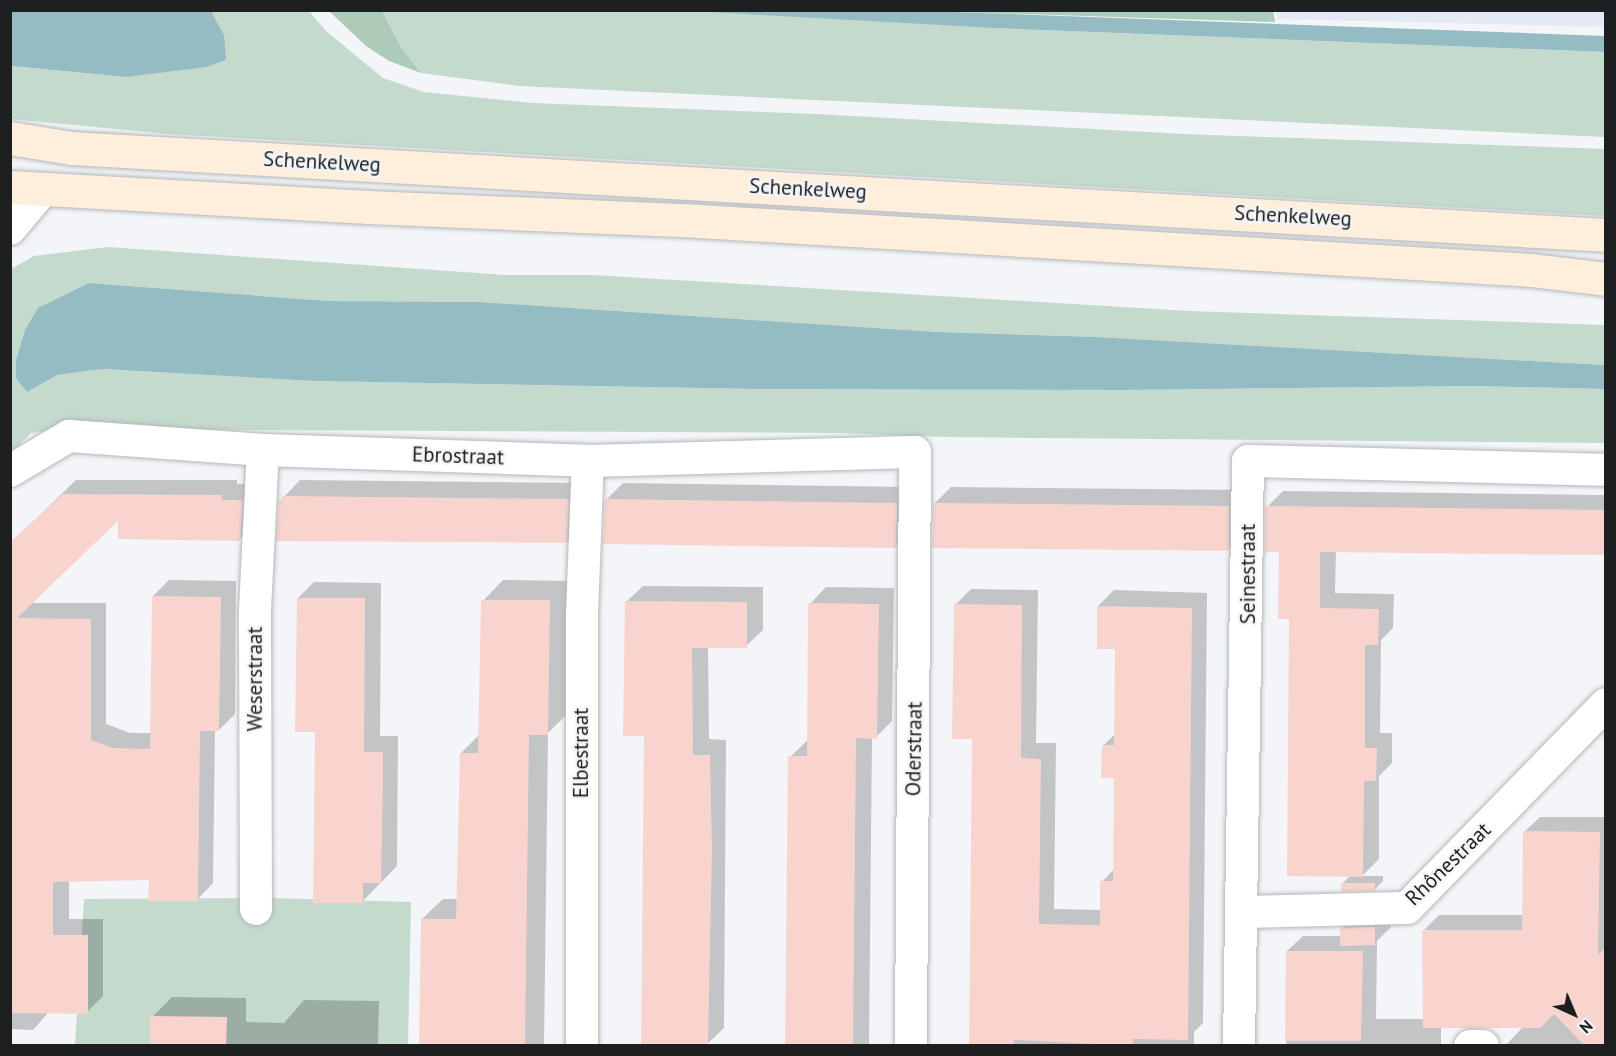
<!DOCTYPE html>
<html>
<head>
<meta charset="utf-8">
<style>
	body { margin:0 }
	#map { position:relative; width:1616px; height:1056px; overflow:hidden; background:#f3f5f8; font-family:"PT Sans",sans-serif }
	div>[style] { position:absolute }
	.built>* { inset:0; background:#e3eaf4 }
	.green>* { inset:0; background:#c4dacd }
	.forest>* { inset:0; background:#acccb9 }
	.water>* { inset:0; background:#95bcc3 }
	.shadow>* { inset:0; background:#0003 }
	.building>* { inset:0; background:#f9d4ce }
	.roads { filter:drop-shadow(0 0 2px #b5b7ba) drop-shadow(0 0 2px #b5b7ba) }
	.street>* { height:32px; margin:-16px; padding:0 16px; transform-origin:16px; border-radius:16px; background:#fff }
	.secondary>* { height:33px; margin:-16.5px; padding:0 16.5px; transform-origin:16.5px; border-radius:16.5px; background:#feeedc }
	span { translate:-50% -50%; white-space:nowrap; text-align:center; line-height:1.15; -webkit-text-stroke:4.5px #f3f5f8; paint-order:stroke }
	.street-label { font-size:21px; color:#1e1f20 }
	.frame { position:absolute; inset:0; border:12px solid #1e1f20; pointer-events:none }
	.north { position:absolute; left:1544px; top:984px; width:60px; height:60px; -webkit-text-stroke:4px #f3f5f8; paint-order:stroke; rotate:136deg; font-size:16px; font-weight:700; line-height:24px; text-align:center; color:#1e1f20 }
	.north::after { content:''; display:block; margin:auto; width:21px; height:27px; background:#1e1f20; clip-path:polygon(50% 0,100% 100%,50% 72%,0 100%) }
</style>
</head>
<body>
<div id="map">
	<div class="built">
		<i style="clip-path:polygon(1276px 11px,1605px 11px,1605px 27px,1277px 19px)"></i>
	</div>
	<div class="green">
		<i style="clip-path:polygon(693px 10px,991px 28px,1605px 52px,1605px 137px,519px 86px,421px 73px,401px 47px,382px 11px)"></i>
		<i style="clip-path:polygon(211px 11px,309px 11px,326px 31px,383px 78px,424px 92px,532px 103px,817px 114px,1183px 134px,1605px 149px,1605px 216px,168px 134px,11px 119px,10px 66px,126px 77px,224px 35px)"></i>
		<i style="clip-path:polygon(108px 247px,505px 275px,593px 275px,1189px 311px,1605px 325px,1605px 365px,1097px 337px,937px 332px,480px 302px,328px 301px,89px 283px,57px 375px,103px 369px,313px 381px,755px 389px,1126px 390px,1476px 386px,1605px 389px,1605px 443px,947px 437px,837px 433px,68px 429px,31px 433px,11px 453px,11px 269px,34px 256px)"></i>
		<i style="clip-path:polygon(270px 898px,411px 902px,408px 1045px,75px 1046px,84px 899px)"></i>
	</div>
	<div class="forest">
		<i style="clip-path:polygon(1273px 10px,1275px 22px,927px 11px,927px 10px)"></i>
		<i style="clip-path:polygon(329px 11px,382px 11px,401px 47px,421px 73px,389px 61px,366px 46px)"></i>
	</div>
	<div class="water">
		<i style="clip-path:polygon(10px 11px,211px 11px,224px 35px,226px 60px,206px 67px,126px 77px,11px 66px)"></i>
		<i style="clip-path:polygon(693px 11px,927px 11px,1605px 36px,1606px 52px,991px 28px)"></i>
		<i style="clip-path:polygon(89px 283px,328px 301px,480px 302px,937px 332px,1097px 337px,1605px 365px,1605px 389px,1476px 386px,1126px 390px,755px 389px,313px 381px,103px 369px,57px 375px,27px 392px,16px 378px,16px 361px,25px 330px,38px 308px)"></i>
	</div>
	<div class="shadow">
		<i style="clip-path:polygon(76px 480px,237px 480px,237px 484px,258px 484px,256px 523px,240px 539px,119px 517px,31px 603px,106px 603px,106px 724px,130px 733px,152px 733px,153px 596px,169px 580px,236px 581px,235px 714px,219px 730px,215px 730px,213px 883px,197px 900px,150px 879px,69px 880px,69px 919px,103px 919px,103px 996px,87px 1012px,49px 1012px,33px 1030px,10px 1029px,10px 544px)"></i>
		<i style="clip-path:polygon(300px 480px,584px 483px,583px 526px,566px 543px,280px 501px)"></i>
		<i style="clip-path:polygon(623px 483px,913px 487px,912px 530px,896px 546px,606px 500px)"></i>
		<i style="clip-path:polygon(951px 487px,1245px 490px,1245px 533px,1228px 550px,934px 504px)"></i>
		<i style="clip-path:polygon(1283px 491px,1606px 495px,1606px 554px,1336px 551px,1335px 593px,1394px 594px,1393px 628px,1381px 640px,1380px 733px,1392px 733px,1392px 763px,1379px 776px,1379px 859px,1362px 876px,1383px 876px,1383px 881px,1375px 889px,1342px 884px,1351px 875px,1291px 618px,1281px 550px,1267px 507px)"></i>
		<i style="clip-path:polygon(503px 580px,570px 581px,568px 713px,548px 733px,544px 1046px,421px 1046px,422px 919px,443px 899px,458px 899px,461px 753px,480px 734px,483px 601px)"></i>
		<i style="clip-path:polygon(314px 582px,381px 583px,380px 736px,398px 736px,397px 866px,362px 902px,317px 731px,298px 598px)"></i>
		<i style="clip-path:polygon(643px 586px,763px 587px,763px 630px,746px 646px,708px 647px,709px 739px,726px 740px,724px 1028px,705px 1046px,642px 1046px,646px 734px,626px 602px)"></i>
		<i style="clip-path:polygon(826px 587px,894px 588px,892px 721px,876px 737px,872px 737px,869px 1046px,805px 1046px,790px 757px,808px 740px,810px 604px)"></i>
		<i style="clip-path:polygon(971px 589px,1038px 590px,1036px 743px,1056px 743px,1054px 909px,1101px 910px,1102px 882px,1114px 869px,1115px 777px,1103px 746px,1116px 733px,1117px 648px,1098px 606px,1114px 590px,1207px 593px,1203px 1023px,1194px 1032px,1194px 1046px,970px 1046px,974px 738px,955px 605px)"></i>
		<i style="clip-path:polygon(1540px 817px,1606px 817px,1606px 1046px,1505px 1046px,1523px 1027px,1441px 1026px,1441px 1046px,1286px 1046px,1287px 951px,1303px 936px,1342px 936px,1342px 928px,1359px 912px,1391px 911px,1391px 927px,1377px 941px,1376px 1019px,1424px 1019px,1424px 930px,1439px 915px,1524px 915px,1524px 832px)"></i>
		<i style="clip-path:polygon(172px 997px,246px 998px,246px 1022px,284px 1023px,304px 1000px,379px 1001px,378px 1046px,151px 1046px,152px 1017px)"></i>
	</div>
	<div class="building">
		<i style="clip-path:polygon(63px 494px,222px 495px,222px 500px,243px 500px,240px 541px,118px 539px,118px 521px,17px 618px,91px 619px,91px 740px,113px 748px,150px 749px,152px 596px,221px 597px,219px 731px,200px 731px,198px 901px,148px 901px,149px 880px,53px 882px,53px 935px,88px 935px,88px 1014px,10px 1013px,10px 542px)"></i>
		<i style="clip-path:polygon(282px 496px,569px 499px,567px 543px,276px 541px,279px 500px,282px 501px)"></i>
		<i style="clip-path:polygon(605px 499px,897px 503px,896px 548px,603px 544px)"></i>
		<i style="clip-path:polygon(933px 503px,1229px 506px,1229px 551px,932px 548px)"></i>
		<i style="clip-path:polygon(1265px 506px,1605px 510px,1605px 555px,1320px 552px,1320px 608px,1379px 609px,1378px 645px,1365px 645px,1365px 748px,1377px 748px,1376px 781px,1364px 781px,1363px 877px,1287px 876px,1289px 619px,1278px 619px,1279px 552px,1265px 552px)"></i>
		<i style="clip-path:polygon(297px 598px,365px 598px,364px 752px,383px 752px,383px 778px,381px 883px,363px 883px,363px 903px,313px 903px,315px 732px,295px 732px)"></i>
		<i style="clip-path:polygon(481px 600px,550px 600px,548px 735px,529px 735px,525px 1046px,419px 1046px,421px 919px,456px 919px,460px 753px,478px 753px)"></i>
		<i style="clip-path:polygon(625px 601px,747px 602px,747px 648px,692px 648px,693px 755px,710px 755px,712px 849px,708px 1045px,641px 1046px,644px 736px,623px 736px)"></i>
		<i style="clip-path:polygon(808px 603px,879px 604px,877px 739px,856px 738px,853px 1046px,785px 1046px,788px 756px,807px 756px)"></i>
		<i style="clip-path:polygon(954px 604px,1022px 605px,1021px 758px,1041px 759px,1039px 924px,1100px 925px,1100px 881px,1113px 881px,1114px 778px,1101px 778px,1102px 745px,1114px 745px,1115px 649px,1097px 649px,1097px 606px,1192px 608px,1188px 1040px,1133px 1039px,1133px 1046px,1014px 1040px,1014px 1046px,969px 1046px,972px 739px,952px 739px)"></i>
		<i style="clip-path:polygon(1523px 831px,1600px 832px,1598px 955px,1605px 948px,1605px 1046px,1585px 1046px,1554px 1014px,1540px 1028px,1423px 1028px,1422px 930px,1522px 930px)"></i>
		<i style="clip-path:polygon(1341px 883px,1375px 883px,1375px 891px,1341px 892px)"></i>
		<i style="clip-path:polygon(1375px 927px,1375px 945px,1340px 946px,1340px 928px)"></i>
		<i style="clip-path:polygon(1286px 951px,1363px 951px,1361px 1041px,1285px 1041px)"></i>
		<i style="clip-path:polygon(150px 1016px,227px 1017px,226px 1046px,150px 1046px)"></i>
	</div>
	<div class="roads">
		<div class="street">
			<i style="left:10px;top:229px;width:50px;rotate:-49.9deg"></i>
			<i style="left:10px;top:471px;width:69px;rotate:-30.7deg"></i>
			<i style="left:69px;top:436px;width:195px;rotate:4.1deg"></i>
			<i style="left:263px;top:450px;width:325px;rotate:1.9deg"></i>
			<i style="left:588px;top:461px;width:327px;rotate:-1.6deg"></i>
			<i style="left:915px;top:452px;width:594px;rotate:90.39deg"></i>
			<i style="left:256px;top:909px;width:298px;rotate:-90.2deg"></i>
			<i style="left:255px;top:611px;width:161px;rotate:-87.2deg"></i>
			<i style="left:1242px;top:912px;width:165px;rotate:-1.4deg"></i>
			<i style="left:1407px;top:908px;width:285px;rotate:-45.7deg"></i>
			<i style="left:582px;top:1046px;width:432px;rotate:-90deg"></i>
			<i style="left:582px;top:614px;width:153px;rotate:-87.8deg"></i>
			<i style="left:1239px;top:1046px;width:585px;rotate:-89.12deg"></i>
			<i style="left:1248px;top:461px;width:358px;rotate:1.4deg"></i>
			<i style="left:1470px;top:1046px;width:13px"></i>
		</div>
		<div class="secondary">
			<i style="left:10px;top:138px;width:62px;rotate:9.3deg"></i>
			<i style="left:71px;top:148px;width:1537px;rotate:3.24deg"></i>
			<i style="left:10px;top:187px;width:359px;rotate:3.2deg"></i>
			<i style="left:368px;top:207px;width:330px;rotate:2.4deg"></i>
			<i style="left:698px;top:221px;width:835px;rotate:3.36deg"></i>
			<i style="left:1532px;top:270px;width:75px;rotate:6.9deg"></i>
		</div>
	</div>
	<div class="street-label">
		<span style="left:322px;top:162px;rotate:3deg">Schenkelweg</span>
		<span style="left:808px;top:189px;rotate:3deg">Schenkelweg</span>
		<span style="left:1293px;top:216px;rotate:3deg">Schenkelweg</span>
		<span style="left:458px;top:456px;rotate:2deg">Ebrostraat</span>
		<span style="left:1248px;top:574px;rotate:-90deg">Seinestraat</span>
		<span style="left:255px;top:679px;rotate:-90deg">Weserstraat</span>
		<span style="left:914px;top:749px;rotate:-89deg">Oderstraat</span>
		<span style="left:581px;top:753px;rotate:-90deg">Elbestraat</span>
		<span style="left:1448px;top:864px;rotate:-44deg">Rhônestraat</span>
	</div>
	<div class="frame"></div>
	<div class="north">N</div>
</div>
</body>
</html>
